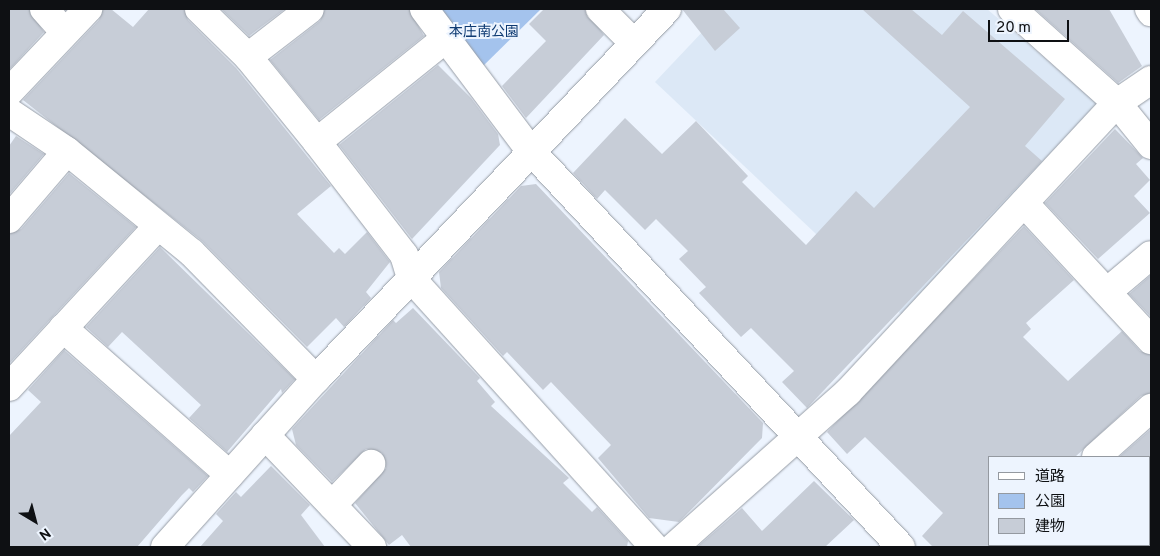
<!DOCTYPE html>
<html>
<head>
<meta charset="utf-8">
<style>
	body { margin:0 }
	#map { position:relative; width:1160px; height:556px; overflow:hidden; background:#edf4fe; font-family:Overpass,"Noto Sans JP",sans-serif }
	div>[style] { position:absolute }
	.built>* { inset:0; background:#dce8f6 }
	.green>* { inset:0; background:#a4c3ed }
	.building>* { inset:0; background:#c7cdd7 }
	.roads { filter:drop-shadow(0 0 1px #969ca5) drop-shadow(0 0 1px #969ca5) }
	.minor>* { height:28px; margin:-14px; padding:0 14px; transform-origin:14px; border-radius:14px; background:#fff }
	span { translate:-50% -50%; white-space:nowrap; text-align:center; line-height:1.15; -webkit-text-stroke:4px #edf4fe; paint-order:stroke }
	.park-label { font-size:14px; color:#0e3a72 }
	.frame { position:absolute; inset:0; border:10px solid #0e1013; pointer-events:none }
	.legend { position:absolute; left:988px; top:456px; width:162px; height:90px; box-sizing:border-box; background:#edf4fe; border:1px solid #9499a0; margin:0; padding:6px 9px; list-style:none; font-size:15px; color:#0e1013 }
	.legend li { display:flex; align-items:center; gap:10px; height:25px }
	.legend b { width:25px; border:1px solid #9499a0 }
	.north { position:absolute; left:10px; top:496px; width:50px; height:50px; -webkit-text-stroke:4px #edf4fe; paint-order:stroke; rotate:143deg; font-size:14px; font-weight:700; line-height:20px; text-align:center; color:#0e1013 }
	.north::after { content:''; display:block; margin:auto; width:18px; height:22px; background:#0e1013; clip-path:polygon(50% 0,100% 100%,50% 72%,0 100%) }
	.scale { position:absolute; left:988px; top:20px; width:81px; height:22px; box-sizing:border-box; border:2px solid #0e1013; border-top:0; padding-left:6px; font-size:15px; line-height:18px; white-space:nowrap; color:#0e1013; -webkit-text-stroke:4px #edf4fe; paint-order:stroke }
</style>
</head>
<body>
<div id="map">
	<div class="built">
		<i style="clip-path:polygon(724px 9px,987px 9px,1097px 103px,904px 317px,655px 82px)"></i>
	</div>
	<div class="green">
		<i style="clip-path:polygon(435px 9px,541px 9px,480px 69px)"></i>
	</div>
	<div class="building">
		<i style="clip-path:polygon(9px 9px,29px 9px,44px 32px,9px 70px)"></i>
		<i style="clip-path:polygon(103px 9px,111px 9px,133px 27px,149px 9px,184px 9px,188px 20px,236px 68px,331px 186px,297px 214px,334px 253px,339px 248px,345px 254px,367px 232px,390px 262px,366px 292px,371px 298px,344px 327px,336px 318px,307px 347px,202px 241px,23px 100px,99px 20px)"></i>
		<i style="clip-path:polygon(221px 9px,285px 9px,249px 36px)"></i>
		<i style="clip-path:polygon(325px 9px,409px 9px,424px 36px,319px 120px,270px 60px,320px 21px)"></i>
		<i style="clip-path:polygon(544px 9px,585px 9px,604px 35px,526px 118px,502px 86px,546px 41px,529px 24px)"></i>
		<i style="clip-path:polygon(682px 9px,723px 9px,740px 28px,715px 51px)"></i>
		<i style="clip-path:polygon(862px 9px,911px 9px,942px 35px,963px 11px,1065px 99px,1025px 146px,1042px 161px,807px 408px,782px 382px,794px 371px,751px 328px,741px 337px,699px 293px,706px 287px,679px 259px,688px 251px,656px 219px,645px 230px,605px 190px,597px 199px,573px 173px,625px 118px,662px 154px,696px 121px,748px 176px,742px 182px,806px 245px,856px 191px,874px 208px,970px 107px)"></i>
		<i style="clip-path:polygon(1035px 9px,1109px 9px,1142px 66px,1118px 83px)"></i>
		<i style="clip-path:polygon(438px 65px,471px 98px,498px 134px,500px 145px,412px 239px,339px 145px)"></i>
		<i style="clip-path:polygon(1115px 129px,1143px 158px,1136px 164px,1150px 180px,1134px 196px,1150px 213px,1098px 259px,1045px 203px)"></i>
		<i style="clip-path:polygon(16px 136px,44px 154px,9px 195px,9px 146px)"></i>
		<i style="clip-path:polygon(69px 173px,136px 227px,9px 364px,9px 234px,21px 229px)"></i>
		<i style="clip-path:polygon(536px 184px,763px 423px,762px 438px,679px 522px,649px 518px,598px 458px,611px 445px,551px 382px,543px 390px,507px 352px,503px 356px,441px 288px,439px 272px,521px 186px)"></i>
		<i style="clip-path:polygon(1024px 226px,1074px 280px,1026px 323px,1031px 329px,1023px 337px,1068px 381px,1122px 331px,1140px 351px,1151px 355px,1151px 393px,1141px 396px,1075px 457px,989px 457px,989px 547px,933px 547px,922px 536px,943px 513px,865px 437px,847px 454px,827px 432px)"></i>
		<i style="clip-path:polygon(160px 247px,295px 379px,282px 393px,281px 389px,227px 452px,189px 418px,201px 405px,122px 332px,108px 347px,86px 327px)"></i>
		<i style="clip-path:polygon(1151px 275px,1151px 317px,1129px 294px)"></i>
		<i style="clip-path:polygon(413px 308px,480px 378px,477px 381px,495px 402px,491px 406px,569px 478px,563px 483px,592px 512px,597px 507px,628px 541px,627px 547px,411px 547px,402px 535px,389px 545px,355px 503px,386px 468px,382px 453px,366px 449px,332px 482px,296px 445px,292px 429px,393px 320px,396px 323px)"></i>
		<i style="clip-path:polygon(64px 350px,208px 476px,193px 492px,189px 488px,182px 495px,137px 547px,9px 547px,9px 436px,41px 402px,28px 390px)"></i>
		<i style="clip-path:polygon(1151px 429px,1151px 457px,1119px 457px)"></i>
		<i style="clip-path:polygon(271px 466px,310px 505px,301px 515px,325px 547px,200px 547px,223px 521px,216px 514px,236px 492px,241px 497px)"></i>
		<i style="clip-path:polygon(814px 481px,854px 520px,825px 547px,697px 547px,742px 508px,762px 531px)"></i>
	</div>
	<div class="roads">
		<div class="minor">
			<i style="left:44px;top:9px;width:28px;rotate:48deg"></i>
			<i style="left:199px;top:9px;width:69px;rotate:44.4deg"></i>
			<i style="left:248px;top:57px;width:109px;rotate:50.9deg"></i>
			<i style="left:317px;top:142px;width:143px;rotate:52.4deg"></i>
			<i style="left:404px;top:255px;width:24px;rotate:73deg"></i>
			<i style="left:411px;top:278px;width:363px;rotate:47.9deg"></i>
			<i style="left:424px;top:9px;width:176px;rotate:53.1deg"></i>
			<i style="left:530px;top:150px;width:543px;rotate:46.94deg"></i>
			<i style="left:600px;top:9px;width:48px;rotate:45deg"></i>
			<i style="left:1012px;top:9px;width:141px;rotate:41.8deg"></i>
			<i style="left:1117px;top:103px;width:54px;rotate:51deg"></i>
			<i style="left:1149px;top:9px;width:4px;rotate:56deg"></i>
			<i style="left:248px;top:57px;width:78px;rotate:-37.7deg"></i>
			<i style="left:9px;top:92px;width:115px;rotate:-46.4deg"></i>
			<i style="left:9px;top:112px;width:70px;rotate:33.9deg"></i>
			<i style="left:67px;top:151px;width:161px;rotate:39.2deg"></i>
			<i style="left:192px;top:253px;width:177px;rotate:45.5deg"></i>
			<i style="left:317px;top:142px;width:164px;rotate:-38.8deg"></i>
			<i style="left:1024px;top:203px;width:187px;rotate:47.2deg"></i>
			<i style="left:9px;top:219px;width:89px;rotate:-49.5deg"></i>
			<i style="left:1107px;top:292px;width:57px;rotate:-40.1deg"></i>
			<i style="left:63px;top:328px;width:222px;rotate:41.4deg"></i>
			<i style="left:9px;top:387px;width:219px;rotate:-47.2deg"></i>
			<i style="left:265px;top:435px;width:155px;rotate:46.3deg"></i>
			<i style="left:1096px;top:457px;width:74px;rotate:-41.7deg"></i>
			<i style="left:332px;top:505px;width:57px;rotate:-46.4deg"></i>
			<i style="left:1078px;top:545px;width:4px;rotate:34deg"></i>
			<i style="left:165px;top:547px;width:226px;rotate:-48.1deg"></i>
			<i style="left:316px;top:379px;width:510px;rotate:-46.51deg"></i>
			<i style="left:674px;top:547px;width:233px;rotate:-41.7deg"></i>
			<i style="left:848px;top:392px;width:395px;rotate:-47.1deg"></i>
			<i style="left:1117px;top:103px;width:41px;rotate:-34.1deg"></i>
			<i style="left:1006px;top:547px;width:3px;rotate:-45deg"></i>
		</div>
	</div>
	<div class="park-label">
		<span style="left:484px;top:33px">本庄南公園</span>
	</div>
	<div class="frame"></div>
	<ul class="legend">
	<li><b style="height:6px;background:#fff"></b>道路</li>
	<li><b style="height:14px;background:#a4c3ed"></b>公園</li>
	<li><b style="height:14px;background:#c7cdd7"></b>建物</li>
	</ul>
	<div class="north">N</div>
	<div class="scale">20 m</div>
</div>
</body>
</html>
